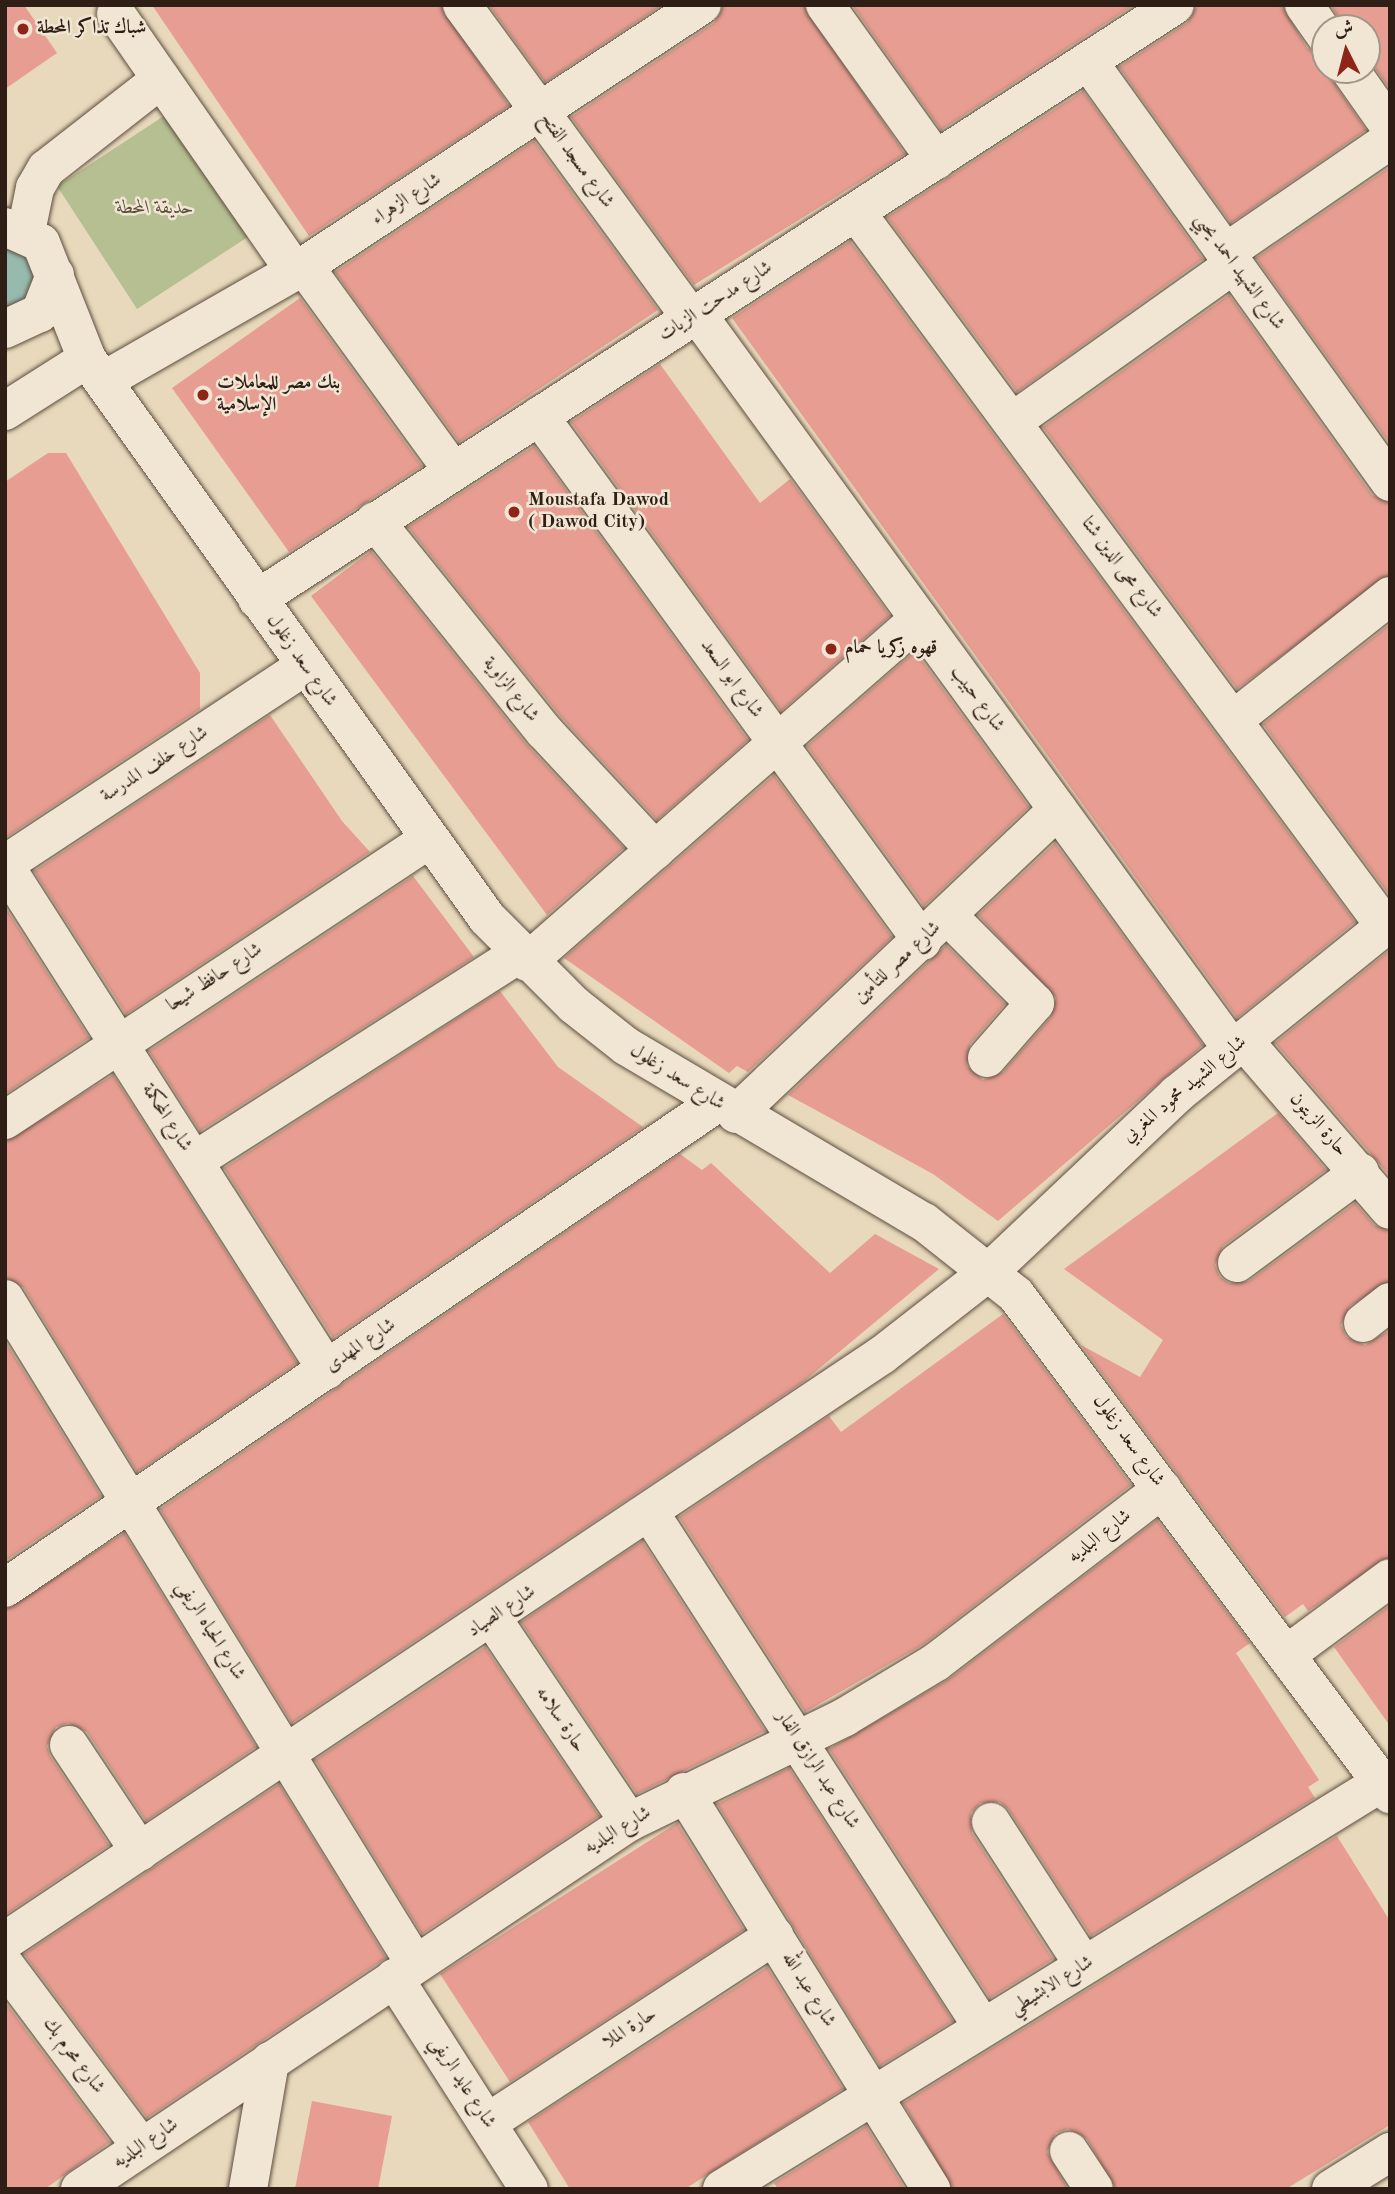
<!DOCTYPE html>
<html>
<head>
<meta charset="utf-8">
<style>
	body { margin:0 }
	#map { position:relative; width:1395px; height:2194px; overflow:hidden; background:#e8d9bc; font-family:"Old Standard TT",Amiri,serif }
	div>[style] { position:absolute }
	.green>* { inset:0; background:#b6bf91 }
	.water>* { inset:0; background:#97baaf }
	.building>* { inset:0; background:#e79d92 }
	.roads { filter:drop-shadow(0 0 2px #5d4d3f) drop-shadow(0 0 2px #5d4d3f) }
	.minor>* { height:38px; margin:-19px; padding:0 19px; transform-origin:19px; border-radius:19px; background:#f0e6d3 }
	.tertiary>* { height:38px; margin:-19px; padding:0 19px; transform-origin:19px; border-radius:19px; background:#f0e6d3 }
	.dots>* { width:19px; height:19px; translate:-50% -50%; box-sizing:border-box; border:4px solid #f0e6d3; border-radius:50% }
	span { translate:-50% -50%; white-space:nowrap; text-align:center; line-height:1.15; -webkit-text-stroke:5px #f0e6d3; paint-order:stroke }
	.poi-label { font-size:19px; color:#2f1e15; font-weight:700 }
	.left { translate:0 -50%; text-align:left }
	.street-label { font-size:19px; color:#2f1e15 }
	.park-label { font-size:19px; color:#584e3a; font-style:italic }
	.frame { position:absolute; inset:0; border:7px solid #2f1e15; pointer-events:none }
	.north { position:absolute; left:1311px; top:14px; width:70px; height:70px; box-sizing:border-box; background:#f0e6d3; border:2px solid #a39687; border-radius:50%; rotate:354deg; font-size:19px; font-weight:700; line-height:28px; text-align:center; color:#2f1e15 }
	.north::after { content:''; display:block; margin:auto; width:24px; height:32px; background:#8f2418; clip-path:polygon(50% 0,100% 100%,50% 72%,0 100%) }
</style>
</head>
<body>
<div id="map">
	<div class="green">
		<i style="clip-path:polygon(173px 110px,254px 233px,137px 309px,57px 186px)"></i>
	</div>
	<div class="water">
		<i style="clip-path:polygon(5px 235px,15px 236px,48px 281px,5px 321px)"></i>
	</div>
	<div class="building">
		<i style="clip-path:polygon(5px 5px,24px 5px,57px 53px,5px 89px)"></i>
		<i style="clip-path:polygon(152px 5px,440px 5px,509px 106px,309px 236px)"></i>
		<i style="clip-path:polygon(489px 5px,662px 5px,545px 82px)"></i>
		<i style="clip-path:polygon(724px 5px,803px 5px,905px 154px,694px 285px,571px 117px,714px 23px)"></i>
		<i style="clip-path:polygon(852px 5px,1134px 5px,941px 130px)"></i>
		<i style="clip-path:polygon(1197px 5px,1282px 5px,1307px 48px,1325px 57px,1325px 70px,1366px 130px,1231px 223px,1119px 67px,1187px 23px)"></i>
		<i style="clip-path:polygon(1331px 5px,1390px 5px,1390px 89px,1367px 57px,1367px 28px,1345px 28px)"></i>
		<i style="clip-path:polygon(1083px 91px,1203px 259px,1017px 392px,887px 217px)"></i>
		<i style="clip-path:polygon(534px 141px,658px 310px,459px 442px,335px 272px)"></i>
		<i style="clip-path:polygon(1390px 167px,1390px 444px,1256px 258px)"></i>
		<i style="clip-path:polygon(850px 241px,1355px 922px,1237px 1018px,732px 318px)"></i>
		<i style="clip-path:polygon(1229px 295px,1372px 495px,1390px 503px,1390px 575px,1237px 689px,1043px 427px)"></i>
		<i style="clip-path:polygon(300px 298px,422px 466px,289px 552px,172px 388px)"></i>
		<i style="clip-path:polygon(660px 364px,760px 503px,790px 479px,890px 616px,781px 711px,571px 422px)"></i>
		<i style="clip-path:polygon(534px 446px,748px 740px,657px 820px,561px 717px,408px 527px)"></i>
		<i style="clip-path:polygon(48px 453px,66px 453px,200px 673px,200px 709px,5px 838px,5px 482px)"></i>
		<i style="clip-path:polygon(371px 551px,527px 745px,624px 848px,547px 915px,311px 596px)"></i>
		<i style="clip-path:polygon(1390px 624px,1390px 896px,1263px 724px)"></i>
		<i style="clip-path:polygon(915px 651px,1029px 807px,924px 906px,807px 746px)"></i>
		<i style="clip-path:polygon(270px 715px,342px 821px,370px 852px,126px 1014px,34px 871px)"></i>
		<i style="clip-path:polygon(774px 775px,892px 937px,748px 1072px,737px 1066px,729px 1073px,564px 958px)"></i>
		<i style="clip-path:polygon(1055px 843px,1203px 1045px,998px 1221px,933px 1174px,788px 1095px,946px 945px,1005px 1004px,970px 1044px,967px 1066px,983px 1080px,1003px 1072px,1051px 1017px,1056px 998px,978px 915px)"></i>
		<i style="clip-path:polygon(413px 876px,474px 957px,200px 1131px,149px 1051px)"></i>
		<i style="clip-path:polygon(5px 907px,89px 1038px,5px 1094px)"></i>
		<i style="clip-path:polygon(1390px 950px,1390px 1176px,1275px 1043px)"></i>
		<i style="clip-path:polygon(500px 991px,558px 1067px,643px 1127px,333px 1338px,224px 1168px)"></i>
		<i style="clip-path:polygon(113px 1075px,297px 1363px,137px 1472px,24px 1288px,5px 1277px,5px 1142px)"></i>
		<i style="clip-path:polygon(1278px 1113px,1326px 1170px,1223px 1246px,1215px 1265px,1220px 1277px,1229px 1283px,1249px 1281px,1355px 1203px,1374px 1225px,1390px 1231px,1390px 1281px,1350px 1306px,1341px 1325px,1346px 1337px,1365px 1345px,1390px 1330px,1390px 1557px,1308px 1611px,1303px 1604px,1285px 1617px,1081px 1345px,1140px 1377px,1163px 1340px,1064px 1269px)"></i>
		<i style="clip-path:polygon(680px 1154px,702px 1170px,711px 1163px,830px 1273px,875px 1234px,939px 1269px,803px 1382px,292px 1723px,160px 1509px)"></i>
		<i style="clip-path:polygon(1003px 1314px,1131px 1485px,924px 1644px,805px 1712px,679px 1517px,829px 1416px,841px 1432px)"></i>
		<i style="clip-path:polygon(5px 1341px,101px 1496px,5px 1561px)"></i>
		<i style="clip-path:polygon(1157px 1520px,1250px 1643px,1236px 1653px,1319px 1780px,1308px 1787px,1315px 1798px,1091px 1936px,1009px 1810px,1000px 1802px,980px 1803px,971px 1813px,972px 1833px,1053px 1959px,990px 1998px,829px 1749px,949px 1679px)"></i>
		<i style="clip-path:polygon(124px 1533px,256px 1747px,146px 1821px,87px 1732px,68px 1723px,56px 1727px,47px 1746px,50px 1756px,109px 1845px,5px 1915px,5px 1610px)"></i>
		<i style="clip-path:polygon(642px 1541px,765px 1731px,637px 1794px,521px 1622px)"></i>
		<i style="clip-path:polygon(1390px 1605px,1390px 1726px,1334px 1647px)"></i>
		<i style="clip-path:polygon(485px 1647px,599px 1816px,422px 1934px,315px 1760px)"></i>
		<i style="clip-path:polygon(789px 1768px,953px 2021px,880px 2066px,717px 1804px)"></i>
		<i style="clip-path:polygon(279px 1784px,386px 1958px,147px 2118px,24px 1954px)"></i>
		<i style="clip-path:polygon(677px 1823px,744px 1930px,510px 2082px,440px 1974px)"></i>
		<i style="clip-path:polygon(1337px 1836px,1390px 1921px,1390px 2125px,1286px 2189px,1116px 2189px,1087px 2139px,1068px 2129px,1056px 2133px,1047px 2152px,1068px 2189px,953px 2189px,903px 2103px)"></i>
		<i style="clip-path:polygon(767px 1967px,843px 2089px,685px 2189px,570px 2189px,528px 2122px)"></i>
		<i style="clip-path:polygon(5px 2002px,110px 2142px,45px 2189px,5px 2189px)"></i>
		<i style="clip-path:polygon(312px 2101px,392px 2116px,378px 2189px,295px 2189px)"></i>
		<i style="clip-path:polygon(866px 2126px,905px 2189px,778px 2189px,774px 2183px)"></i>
	</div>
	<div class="roads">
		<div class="minor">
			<i style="left:462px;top:5px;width:388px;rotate:53.8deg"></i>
			<i style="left:825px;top:5px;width:191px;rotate:54.4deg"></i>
			<i style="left:1304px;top:5px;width:37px;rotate:55deg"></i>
			<i style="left:116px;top:14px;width:314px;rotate:55.2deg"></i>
			<i style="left:1088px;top:61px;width:518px;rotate:54.35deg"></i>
			<i style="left:1350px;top:70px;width:70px;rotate:54.9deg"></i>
			<i style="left:856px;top:212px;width:889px;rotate:53.47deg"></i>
			<i style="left:26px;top:232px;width:45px;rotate:-78.4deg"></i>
			<i style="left:35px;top:188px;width:22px;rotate:-60deg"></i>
			<i style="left:46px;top:169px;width:146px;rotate:-38deg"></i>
			<i style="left:1225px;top:253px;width:200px;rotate:-34.4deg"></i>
			<i style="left:304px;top:266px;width:253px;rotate:54deg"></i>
			<i style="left:697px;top:314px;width:910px;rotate:53.94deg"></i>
			<i style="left:103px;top:381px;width:232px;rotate:-29.8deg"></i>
			<i style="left:304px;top:266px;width:476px;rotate:-33.3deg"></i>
			<i style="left:5px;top:411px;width:97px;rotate:-32.4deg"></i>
			<i style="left:539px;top:416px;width:650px;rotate:53.89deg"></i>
			<i style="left:1012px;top:422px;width:272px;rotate:-35.4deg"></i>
			<i style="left:375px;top:521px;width:270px;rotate:51.2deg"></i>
			<i style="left:544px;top:731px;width:163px;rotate:47deg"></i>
			<i style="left:257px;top:599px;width:1093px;rotate:-32.91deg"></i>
			<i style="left:1233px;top:720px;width:200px;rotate:-38.3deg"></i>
			<i style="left:5px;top:864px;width:359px;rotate:-33.4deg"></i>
			<i style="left:5px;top:866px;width:598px;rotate:57.43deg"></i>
			<i style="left:948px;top:916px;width:123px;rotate:45deg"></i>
			<i style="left:1035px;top:1003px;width:73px;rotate:131.1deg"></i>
			<i style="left:527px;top:962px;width:521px;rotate:-41.19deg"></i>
			<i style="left:1244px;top:1041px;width:223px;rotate:49.2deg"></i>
			<i style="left:736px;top:1114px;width:443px;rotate:-43.4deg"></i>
			<i style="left:5px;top:1120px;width:507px;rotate:-33.5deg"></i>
			<i style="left:194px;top:1161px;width:387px;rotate:-32.5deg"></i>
			<i style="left:1237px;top:1263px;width:153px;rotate:-36.5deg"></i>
			<i style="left:5px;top:1299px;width:781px;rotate:58.34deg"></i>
			<i style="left:1363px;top:1323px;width:34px;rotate:-38deg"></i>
			<i style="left:650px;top:1513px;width:613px;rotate:57.11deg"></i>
			<i style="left:5px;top:1588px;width:861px;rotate:-34.26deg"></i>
			<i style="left:492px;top:1618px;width:246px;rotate:56.1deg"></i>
			<i style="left:1286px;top:1655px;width:129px;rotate:-36.5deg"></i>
			<i style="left:69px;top:1745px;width:128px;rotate:56.4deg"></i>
			<i style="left:684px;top:1792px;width:468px;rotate:58.1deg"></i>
			<i style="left:991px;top:1822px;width:171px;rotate:57.1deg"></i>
			<i style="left:5px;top:1941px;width:1055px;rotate:-33.75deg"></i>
			<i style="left:882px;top:1355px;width:137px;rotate:-37.9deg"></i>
			<i style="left:990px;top:1271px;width:257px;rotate:-43.4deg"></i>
			<i style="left:1177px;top:1094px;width:274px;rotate:-38.9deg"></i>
			<i style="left:5px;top:1965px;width:227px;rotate:53.2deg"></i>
			<i style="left:394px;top:1978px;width:250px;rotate:57.4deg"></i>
			<i style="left:487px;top:2123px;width:343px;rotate:-33.1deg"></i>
			<i style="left:1069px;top:2151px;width:45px;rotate:56.7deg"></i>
			<i style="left:80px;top:2189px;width:660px;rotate:-33.76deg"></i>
			<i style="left:629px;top:1822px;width:240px;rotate:-25.9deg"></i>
			<i style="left:845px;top:1717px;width:106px;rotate:-31.1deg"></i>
			<i style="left:936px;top:1662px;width:285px;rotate:-37.4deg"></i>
			<i style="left:248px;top:2189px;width:130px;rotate:-80.2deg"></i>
			<i style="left:722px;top:2189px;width:774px;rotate:-31.64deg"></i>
			<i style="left:1331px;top:2189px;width:70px;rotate:-32.1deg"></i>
		</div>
		<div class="tertiary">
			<i style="left:5px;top:227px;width:39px;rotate:24deg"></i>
			<i style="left:41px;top:243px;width:125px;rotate:68.4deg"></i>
			<i style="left:87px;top:359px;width:687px;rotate:54.41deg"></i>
			<i style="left:487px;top:918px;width:123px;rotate:45deg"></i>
			<i style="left:574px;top:1005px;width:66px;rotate:38.3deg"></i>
			<i style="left:626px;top:1046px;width:346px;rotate:30.6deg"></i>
			<i style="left:924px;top:1222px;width:117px;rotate:38.4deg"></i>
			<i style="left:1016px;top:1295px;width:624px;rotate:53.15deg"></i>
			<i style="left:5px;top:329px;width:38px;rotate:-25deg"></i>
			<i style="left:40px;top:313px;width:41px;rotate:-68.5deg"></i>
		</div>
	</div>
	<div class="dots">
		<i style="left:23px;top:29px;background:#8f2418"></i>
		<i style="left:203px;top:395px;background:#8f2418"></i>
		<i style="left:514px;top:512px;background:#8f2418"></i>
		<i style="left:831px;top:649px;background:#8f2418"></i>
	</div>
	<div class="poi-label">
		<span class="left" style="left:37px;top:29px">شباك تذاكر المحطة</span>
		<span class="left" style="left:217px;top:395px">بنك مصر للمعاملات<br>الإسلامية</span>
		<span class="left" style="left:528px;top:512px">Moustafa Dawod<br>( Dawod City)</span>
		<span class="left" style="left:845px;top:649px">قهوه زكريا حمام</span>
	</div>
	<div class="street-label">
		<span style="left:576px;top:161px;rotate:54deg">شارع مسجد الفتح</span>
		<span style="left:407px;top:200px;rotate:-33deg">شارع الزهراء</span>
		<span style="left:1239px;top:272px;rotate:54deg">شارع الشهيد احمد يحيي</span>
		<span style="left:716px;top:302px;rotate:-33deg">شارع مدحت الزيات</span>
		<span style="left:1121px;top:568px;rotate:53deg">شارع محى الدين شتا</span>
		<span style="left:301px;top:661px;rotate:55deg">شارع سعد زغلول</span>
		<span style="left:731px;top:679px;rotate:54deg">شارع ابو السعد</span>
		<span style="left:510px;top:690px;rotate:51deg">شارع الزاوية</span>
		<span style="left:977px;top:699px;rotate:54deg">شارع حبيب</span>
		<span style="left:155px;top:765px;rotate:-33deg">شارع خلف المدرسة</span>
		<span style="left:898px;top:963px;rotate:-43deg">شارع مصر للتأمين</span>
		<span style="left:215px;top:978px;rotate:-33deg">شارع حافظ شيحا</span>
		<span style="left:677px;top:1078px;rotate:32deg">شارع سعد زغلول</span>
		<span style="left:1185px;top:1090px;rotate:-40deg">شارع الشهيد محمود المغربي</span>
		<span style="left:166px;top:1118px;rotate:57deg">شارع المحكمة</span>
		<span style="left:1318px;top:1125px;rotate:49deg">حارة الزيتون</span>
		<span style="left:361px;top:1346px;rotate:-34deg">شارع المهدى</span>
		<span style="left:1128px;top:1441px;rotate:54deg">شارع سعد زغلول</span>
		<span style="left:1100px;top:1537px;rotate:-38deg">شارع البلديه</span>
		<span style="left:502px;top:1612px;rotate:-34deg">شارع الصياد</span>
		<span style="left:210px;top:1631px;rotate:58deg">شارع الحياه الريفي</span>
		<span style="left:560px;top:1720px;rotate:56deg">حارة سلامه</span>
		<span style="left:817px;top:1770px;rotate:57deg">شارع عبد الرازق الفار</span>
		<span style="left:618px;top:1831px;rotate:-31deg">شارع البلديه</span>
		<span style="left:1052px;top:1986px;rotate:-32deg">شارع الابشيطي</span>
		<span style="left:808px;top:1990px;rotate:58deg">شارع عبد الله</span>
		<span style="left:630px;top:2029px;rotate:-33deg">حارة الملا</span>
		<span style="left:73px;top:2056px;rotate:53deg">شارع محرم بك</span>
		<span style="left:462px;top:2083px;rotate:57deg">شارع عايد الريفي</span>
		<span style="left:146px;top:2144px;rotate:-34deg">شارع البلديه</span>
	</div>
	<div class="park-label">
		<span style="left:155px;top:209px">حديقة المحطة</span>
	</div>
	<div class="frame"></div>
	<div class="north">ش</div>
</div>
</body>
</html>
